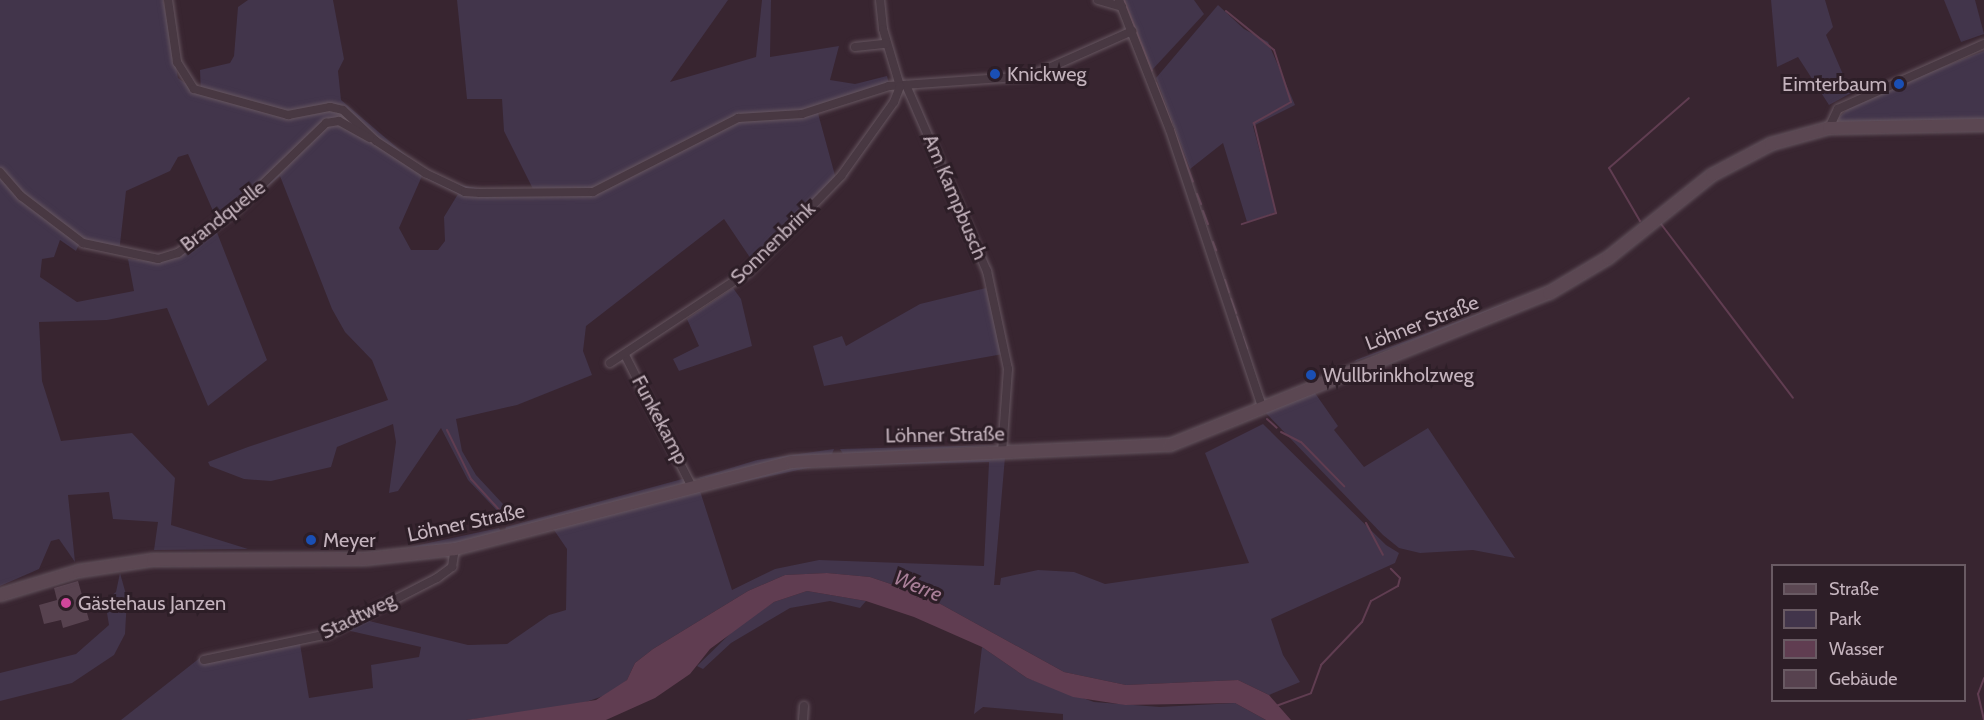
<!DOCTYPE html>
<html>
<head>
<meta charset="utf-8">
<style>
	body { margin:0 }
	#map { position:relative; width:1984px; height:720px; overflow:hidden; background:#382530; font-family:Cabin,sans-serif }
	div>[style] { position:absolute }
	.green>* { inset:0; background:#42354b }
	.water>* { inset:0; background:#603d51 }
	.stream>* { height:2px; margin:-1px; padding:0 1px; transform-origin:1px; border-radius:1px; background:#603d51 }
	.building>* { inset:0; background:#57424f }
	.roads { filter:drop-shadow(0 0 2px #665660) drop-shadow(0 0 2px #665660) }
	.minor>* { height:8px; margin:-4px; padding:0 4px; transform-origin:4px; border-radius:4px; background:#483842 }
	.secondary>* { height:12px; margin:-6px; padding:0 6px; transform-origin:6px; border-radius:6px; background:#5b4752 }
	.dots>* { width:16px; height:16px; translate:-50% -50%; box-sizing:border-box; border:3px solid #2d1e27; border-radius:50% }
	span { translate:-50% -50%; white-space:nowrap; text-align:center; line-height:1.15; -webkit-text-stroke:6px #2d1e27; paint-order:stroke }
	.poi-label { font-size:20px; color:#c4b3bd }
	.left { translate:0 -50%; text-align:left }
	.right { translate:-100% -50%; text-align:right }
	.street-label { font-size:20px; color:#c4b3bd }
	.water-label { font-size:21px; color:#a97f98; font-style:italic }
	.legend { position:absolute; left:1771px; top:564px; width:195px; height:138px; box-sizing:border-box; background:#2d1e27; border:2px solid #695a63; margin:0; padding:8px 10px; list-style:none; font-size:18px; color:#c4b3bd }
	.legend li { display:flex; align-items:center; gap:12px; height:30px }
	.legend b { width:30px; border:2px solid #695a63 }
</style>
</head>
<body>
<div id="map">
	<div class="green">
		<i style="clip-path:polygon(evenodd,0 0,163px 0,178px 78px,201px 95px,200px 70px,230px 63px,234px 56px,238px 7px,248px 0,333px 0,344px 59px,338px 71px,341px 100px,415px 163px,455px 184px,486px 190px,533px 189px,504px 131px,502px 99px,467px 99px,457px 0,728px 0,670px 82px,756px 57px,762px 0,771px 0,770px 57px,839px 46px,830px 80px,855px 84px,887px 76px,889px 84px,816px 106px,836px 179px,753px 262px,724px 219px,586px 326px,583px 351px,592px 375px,517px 405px,456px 419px,462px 451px,476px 475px,516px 518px,506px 520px,468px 480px,441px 428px,398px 491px,389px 493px,396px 442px,393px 424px,337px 447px,331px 467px,271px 481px,244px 479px,210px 466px,208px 462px,248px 447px,388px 400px,372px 360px,345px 332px,332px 309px,280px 176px,220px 227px,188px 154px,178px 157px,170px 171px,126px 191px,119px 253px,81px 240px,76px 251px,60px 240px,54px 257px,42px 259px,40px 277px,77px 302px,134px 291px,128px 259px,159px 262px,181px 254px,216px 230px,267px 360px,208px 406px,167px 308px,107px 320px,39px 322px,42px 381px,61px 441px,132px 433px,175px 478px,171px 525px,248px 549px,154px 550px,158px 522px,113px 519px,109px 492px,68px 495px,75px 562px,59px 539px,51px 541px,39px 569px,0 586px,0 0,422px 176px,458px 194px,444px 217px,445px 241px,438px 250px,411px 250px,399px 228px,422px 176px)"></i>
		<i style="clip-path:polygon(1125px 0,1194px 0,1204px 14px,1152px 70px)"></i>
		<i style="clip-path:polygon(1771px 0,1825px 0,1833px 27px,1826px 35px,1851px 93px,1829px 105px,1798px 57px,1777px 67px)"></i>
		<i style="clip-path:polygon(1944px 0,1975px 0,1984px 34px,1961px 42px)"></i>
		<i style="clip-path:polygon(1218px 5px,1244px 29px,1268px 42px,1295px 105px,1253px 126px,1276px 212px,1247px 222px,1223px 143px,1190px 169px,1156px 78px)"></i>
		<i style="clip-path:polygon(1984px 51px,1984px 119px,1841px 122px,1838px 118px,1850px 107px,1891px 87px)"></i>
		<i style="clip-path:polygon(733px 288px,741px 299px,752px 346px,679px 371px,673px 359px,699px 346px,687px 319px)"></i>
		<i style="clip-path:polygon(986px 288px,1003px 354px,824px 386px,813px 346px,842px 336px,846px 346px,920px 304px)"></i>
		<i style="clip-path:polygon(1514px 300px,1517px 302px,1354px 362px,1356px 360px)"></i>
		<i style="clip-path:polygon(1315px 393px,1338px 426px,1334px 430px,1364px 467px,1428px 428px,1515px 558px,1473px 550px,1420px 553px,1399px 548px,1383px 535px,1264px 411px)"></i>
		<i style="clip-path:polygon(evenodd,1263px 424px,1386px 545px,1399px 553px,1395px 563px,1271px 619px,1283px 655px,1300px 682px,1269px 695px,1238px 680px,1126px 685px,1064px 672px,926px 596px,870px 577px,827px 573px,785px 575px,748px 591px,653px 649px,635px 663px,627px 680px,612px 693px,577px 705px,466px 720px,121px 720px,201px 657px,299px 638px,309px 698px,373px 688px,371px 665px,419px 657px,421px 647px,346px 630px,334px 634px,361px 619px,468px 645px,507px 644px,549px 615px,566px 610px,567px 549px,554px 530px,506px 541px,698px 487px,806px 463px,1005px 457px,994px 585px,1000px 585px,1001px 578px,1038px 570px,1074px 572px,1105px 584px,1249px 563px,1205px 453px,1263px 424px,989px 462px,984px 566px,819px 560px,775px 569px,732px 590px,700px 491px,817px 466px,989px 462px)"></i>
		<i style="clip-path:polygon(1000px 445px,843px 454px,840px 449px)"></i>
		<i style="clip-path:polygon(834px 449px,832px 454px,695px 479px,757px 460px)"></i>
		<i style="clip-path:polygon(686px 478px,685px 483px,505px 531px,506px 527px)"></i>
		<i style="clip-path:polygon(499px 528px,501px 532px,467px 543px,410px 547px)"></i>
		<i style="clip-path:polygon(120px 573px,127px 598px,125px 634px,114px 655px,72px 683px,0 701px,0 673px,76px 654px,109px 625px,105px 601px,116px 592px)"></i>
		<i style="clip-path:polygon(807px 591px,866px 601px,860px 608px,830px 601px,790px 608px,731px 643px,703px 669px,697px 666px,738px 626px,774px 602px)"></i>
		<i style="clip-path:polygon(982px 647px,1027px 678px,1094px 702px,1160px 707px,1235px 703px,1266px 720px,1063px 720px,1063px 714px,983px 707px,974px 714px)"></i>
	</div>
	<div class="water">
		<i style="clip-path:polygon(827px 573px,870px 577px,926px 596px,1064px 672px,1126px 685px,1238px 680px,1269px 695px,1291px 720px,1266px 720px,1235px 703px,1125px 705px,1073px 697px,1027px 678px,982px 647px,914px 617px,866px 601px,807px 591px,774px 602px,710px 649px,690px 674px,655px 698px,606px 720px,466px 720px,596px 700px,627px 680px,635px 663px,653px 649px,748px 591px,785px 575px)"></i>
	</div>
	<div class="stream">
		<i style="left:1124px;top:0;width:76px;rotate:68.5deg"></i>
		<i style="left:1226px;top:11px;width:62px;rotate:39.1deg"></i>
		<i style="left:1274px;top:50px;width:55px;rotate:71.9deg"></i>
		<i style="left:1291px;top:102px;width:43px;rotate:150.4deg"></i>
		<i style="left:1254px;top:123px;width:93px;rotate:76.3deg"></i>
		<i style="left:1276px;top:213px;width:36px;rotate:162deg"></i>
		<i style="left:1156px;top:83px;width:42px;rotate:69deg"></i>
		<i style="left:1174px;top:130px;width:55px;rotate:69.9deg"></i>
		<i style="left:1197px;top:194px;width:11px;rotate:68deg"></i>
		<i style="left:1203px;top:211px;width:14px;rotate:69deg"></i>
		<i style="left:1640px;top:221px;width:61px;rotate:-120.3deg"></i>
		<i style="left:1609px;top:168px;width:106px;rotate:-41.2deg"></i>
		<i style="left:1661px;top:224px;width:218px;rotate:52.8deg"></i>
		<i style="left:1213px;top:242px;width:9px;rotate:69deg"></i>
		<i style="left:1225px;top:280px;width:13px;rotate:72deg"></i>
		<i style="left:1231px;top:299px;width:15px;rotate:70deg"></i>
		<i style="left:1237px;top:317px;width:13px;rotate:72deg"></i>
		<i style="left:1243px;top:337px;width:12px;rotate:70deg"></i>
		<i style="left:1267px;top:419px;width:13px;rotate:42deg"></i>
		<i style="left:447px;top:430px;width:55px;rotate:63.9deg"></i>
		<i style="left:471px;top:479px;width:47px;rotate:47.6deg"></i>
		<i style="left:1281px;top:432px;width:22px;rotate:27deg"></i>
		<i style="left:1301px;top:442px;width:62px;rotate:45.7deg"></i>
		<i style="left:1366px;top:523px;width:36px;rotate:62deg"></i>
		<i style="left:1276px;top:706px;width:37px;rotate:-20deg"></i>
		<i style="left:1311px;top:693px;width:30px;rotate:-70deg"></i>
		<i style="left:1321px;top:665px;width:59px;rotate:-46.4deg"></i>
		<i style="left:1362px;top:622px;width:23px;rotate:-67deg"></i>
		<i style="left:1371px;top:601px;width:31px;rotate:-29deg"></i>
		<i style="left:1398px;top:586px;width:8px;rotate:-76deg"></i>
		<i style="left:1400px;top:578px;width:13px;rotate:-135deg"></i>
		<i style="left:1984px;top:720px;width:27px;rotate:-103deg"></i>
		<i style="left:1978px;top:694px;width:17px;rotate:-69deg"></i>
	</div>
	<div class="building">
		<i style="clip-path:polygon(78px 581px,89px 620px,63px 628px,61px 620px,44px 624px,39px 605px,57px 600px,54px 588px)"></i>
	</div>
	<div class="roads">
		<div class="minor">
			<i style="left:168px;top:0;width:63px;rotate:81.7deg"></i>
			<i style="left:177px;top:62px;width:32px;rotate:58deg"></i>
			<i style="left:194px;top:89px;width:98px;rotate:15.5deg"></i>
			<i style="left:288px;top:115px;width:43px;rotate:-10.8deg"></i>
			<i style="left:330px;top:107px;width:13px;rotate:13deg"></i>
			<i style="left:343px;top:110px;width:45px;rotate:43.2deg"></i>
			<i style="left:376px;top:141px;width:59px;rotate:33.1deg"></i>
			<i style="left:425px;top:173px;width:44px;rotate:25.4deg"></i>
			<i style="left:465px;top:192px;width:15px;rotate:4deg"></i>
			<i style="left:480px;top:193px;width:113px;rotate:-0.5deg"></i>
			<i style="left:593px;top:192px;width:163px;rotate:-27deg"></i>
			<i style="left:738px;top:118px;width:64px;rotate:-3.6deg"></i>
			<i style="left:802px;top:114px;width:91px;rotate:-17.8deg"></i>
			<i style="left:889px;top:86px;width:142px;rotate:-4deg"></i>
			<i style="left:1031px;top:76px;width:111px;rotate:-24deg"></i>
			<i style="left:880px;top:0;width:29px;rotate:84deg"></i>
			<i style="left:883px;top:29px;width:59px;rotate:73.4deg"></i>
			<i style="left:1098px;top:0;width:25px;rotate:16deg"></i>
			<i style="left:1119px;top:0;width:140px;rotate:68.6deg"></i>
			<i style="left:1170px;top:130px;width:292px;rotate:71.6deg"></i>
			<i style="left:855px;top:47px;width:31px;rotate:-6deg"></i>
			<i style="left:906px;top:85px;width:203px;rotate:66.5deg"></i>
			<i style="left:987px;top:271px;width:100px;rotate:77.9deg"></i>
			<i style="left:1008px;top:369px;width:84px;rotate:94.1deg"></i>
			<i style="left:1829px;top:128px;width:21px;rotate:-65deg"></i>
			<i style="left:1838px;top:109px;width:160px;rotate:-24deg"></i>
			<i style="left:0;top:172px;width:32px;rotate:49deg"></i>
			<i style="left:21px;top:196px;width:78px;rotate:37.2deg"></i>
			<i style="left:83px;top:243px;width:77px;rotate:12deg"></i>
			<i style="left:158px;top:259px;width:21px;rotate:-17deg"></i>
			<i style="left:178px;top:253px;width:74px;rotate:-36.7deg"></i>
			<i style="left:237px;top:209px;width:124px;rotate:-44deg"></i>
			<i style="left:326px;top:123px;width:13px;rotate:-9deg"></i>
			<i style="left:339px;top:121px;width:35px;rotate:29deg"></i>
			<i style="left:626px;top:357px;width:144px;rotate:63.1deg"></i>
			<i style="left:610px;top:363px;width:165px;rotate:-33.4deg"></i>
			<i style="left:748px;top:272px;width:134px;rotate:-45.9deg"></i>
			<i style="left:841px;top:176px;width:91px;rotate:-54.4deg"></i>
			<i style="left:894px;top:102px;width:17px;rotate:-69deg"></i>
			<i style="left:204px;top:660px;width:127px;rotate:-11.8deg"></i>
			<i style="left:328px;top:634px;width:123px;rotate:-27.2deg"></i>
			<i style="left:437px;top:578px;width:19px;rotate:-36deg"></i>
			<i style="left:452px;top:567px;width:18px;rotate:-81deg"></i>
			<i style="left:803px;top:720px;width:14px;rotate:-86deg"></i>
		</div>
		<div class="secondary">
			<i style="left:0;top:595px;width:83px;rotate:-16.9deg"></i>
			<i style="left:79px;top:571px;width:75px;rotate:-8.5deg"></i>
			<i style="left:153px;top:560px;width:212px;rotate:-0.3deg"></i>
			<i style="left:365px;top:559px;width:91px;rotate:-6.3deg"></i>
			<i style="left:455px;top:549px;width:348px;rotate:-14.5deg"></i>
			<i style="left:792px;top:462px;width:378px;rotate:-2.6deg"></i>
			<i style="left:1170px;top:445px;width:408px;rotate:-21.9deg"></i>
			<i style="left:1549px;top:293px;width:69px;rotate:-30.7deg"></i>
			<i style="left:1608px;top:258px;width:133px;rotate:-38.6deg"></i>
			<i style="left:1712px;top:175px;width:67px;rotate:-27.7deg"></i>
			<i style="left:1771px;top:144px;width:60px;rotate:-15.4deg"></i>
			<i style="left:1829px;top:128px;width:155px;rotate:-1.1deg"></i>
		</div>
	</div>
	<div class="dots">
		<i style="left:995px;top:74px;background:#1a4fb4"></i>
		<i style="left:1899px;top:84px;background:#1a4fb4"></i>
		<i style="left:1311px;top:375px;background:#1a4fb4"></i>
		<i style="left:311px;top:540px;background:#1a4fb4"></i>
		<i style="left:66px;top:603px;background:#d1479c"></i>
	</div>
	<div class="poi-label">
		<span class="left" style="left:1007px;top:74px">Knickweg</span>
		<span class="right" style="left:1887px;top:84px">Eimterbaum</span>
		<span class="left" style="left:1323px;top:375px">Wullbrinkholzweg</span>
		<span class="left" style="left:323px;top:540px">Meyer</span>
		<span class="left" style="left:78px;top:603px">Gästehaus Janzen</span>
	</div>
	<div class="street-label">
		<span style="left:955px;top:197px;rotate:67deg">Am Kampbusch</span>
		<span style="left:223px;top:216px;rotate:-38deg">Brandquelle</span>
		<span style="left:773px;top:243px;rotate:-44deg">Sonnenbrink</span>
		<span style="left:1422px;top:323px;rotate:-21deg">Löhner Straße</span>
		<span style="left:660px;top:420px;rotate:62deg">Funkekamp</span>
		<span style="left:945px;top:435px;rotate:-1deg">Löhner Straße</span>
		<span style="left:466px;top:523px;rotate:-12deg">Löhner Straße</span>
		<span style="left:358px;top:616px;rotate:-26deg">Stadtweg</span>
	</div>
	<div class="water-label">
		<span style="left:918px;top:586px;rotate:23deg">Werre</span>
	</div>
	<ul class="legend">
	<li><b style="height:8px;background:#5b4752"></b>Straße</li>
	<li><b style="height:16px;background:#42354b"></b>Park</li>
	<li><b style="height:16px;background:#603d51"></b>Wasser</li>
	<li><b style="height:16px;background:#57424f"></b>Gebäude</li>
	</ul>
</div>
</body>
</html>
